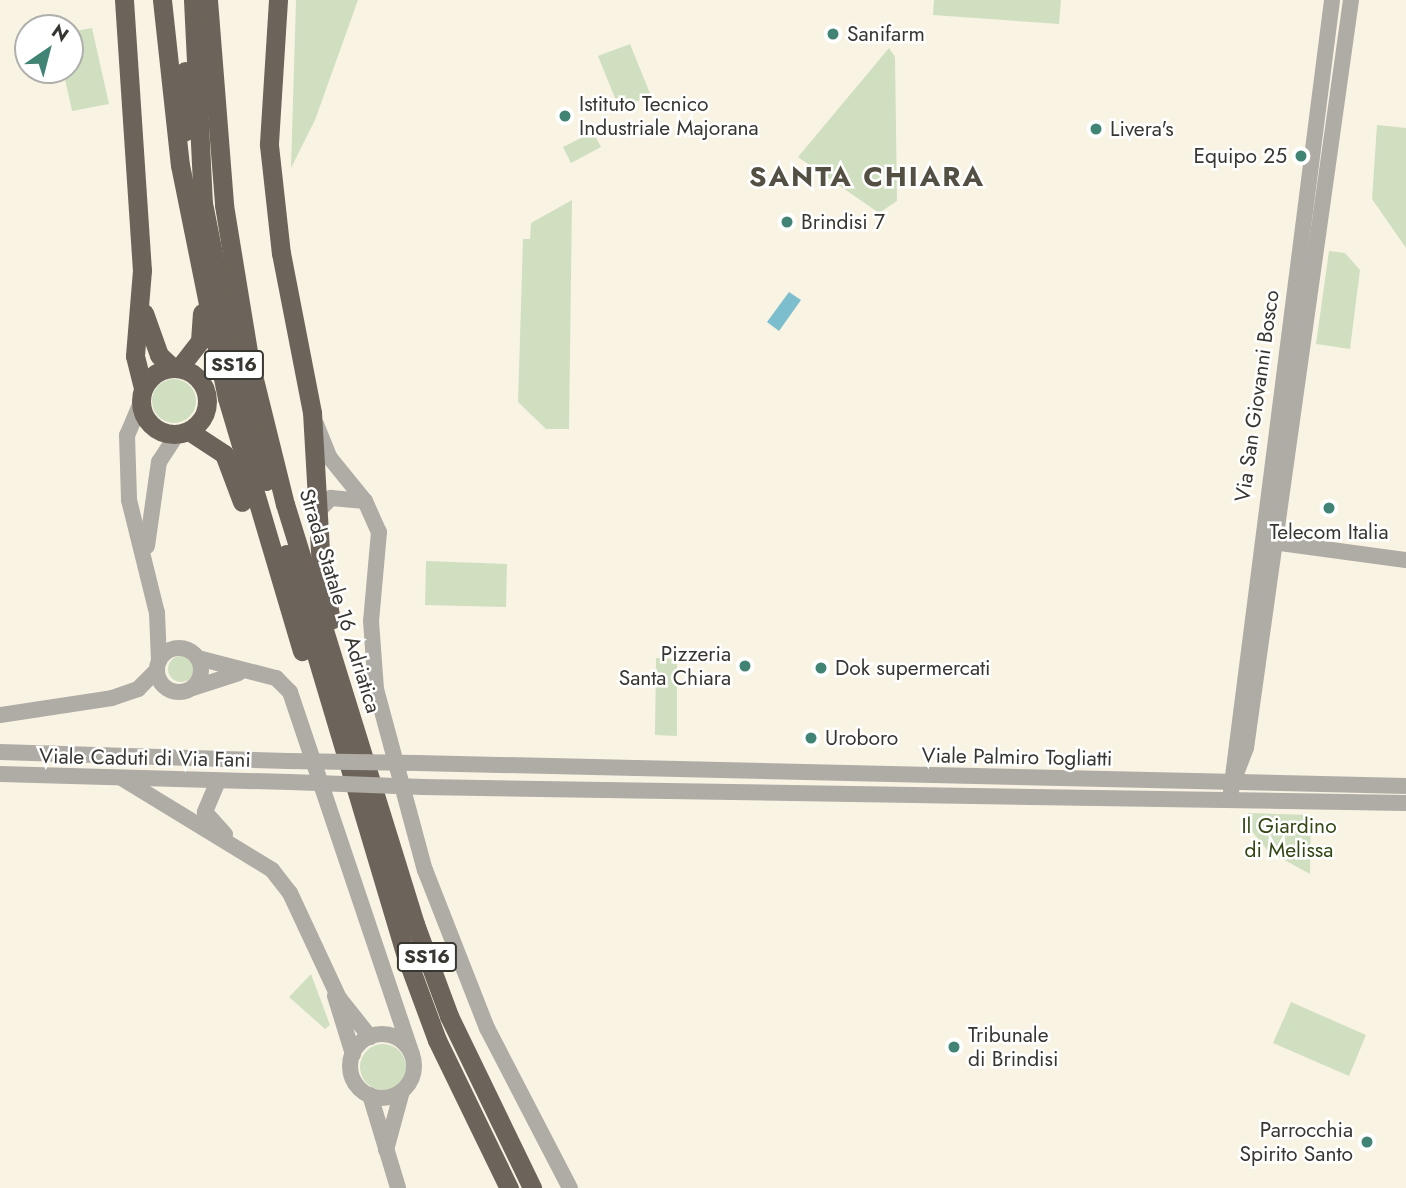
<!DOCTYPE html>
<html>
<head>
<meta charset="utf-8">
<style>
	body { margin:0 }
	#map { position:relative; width:1406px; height:1188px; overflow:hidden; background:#f9f3e4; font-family:Jost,sans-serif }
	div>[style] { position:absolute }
	.green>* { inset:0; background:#d0dfc0 }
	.round { border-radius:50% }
	.water>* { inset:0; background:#7cbecd }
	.tertiary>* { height:16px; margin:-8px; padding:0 8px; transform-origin:8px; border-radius:8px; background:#afaba5 }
	.tertiary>.ring { margin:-8px; padding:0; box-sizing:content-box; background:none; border:16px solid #afaba5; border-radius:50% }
	.trunk>* { height:19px; margin:-9.5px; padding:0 9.5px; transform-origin:9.5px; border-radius:9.5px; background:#6c645a }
	.trunk>.ring { margin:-9.5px; padding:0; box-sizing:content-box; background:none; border:19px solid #6c645a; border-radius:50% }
	.tertiary-bridge>* { height:16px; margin:-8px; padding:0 8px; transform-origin:8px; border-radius:8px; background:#afaba5 }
	.dots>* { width:19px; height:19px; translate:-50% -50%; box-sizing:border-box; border:4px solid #fff; border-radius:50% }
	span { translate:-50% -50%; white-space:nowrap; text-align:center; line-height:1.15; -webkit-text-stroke:5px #fff; paint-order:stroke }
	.shield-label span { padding:2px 5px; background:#fff; border:2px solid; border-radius:5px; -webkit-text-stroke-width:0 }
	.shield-label { font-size:19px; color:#383630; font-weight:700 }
	.poi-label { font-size:21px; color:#383630 }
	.left { translate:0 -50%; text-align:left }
	.right { translate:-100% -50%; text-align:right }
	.street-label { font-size:21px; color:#383630 }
	.park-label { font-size:21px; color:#334712 }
	.district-label { font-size:28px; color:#544f43; font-weight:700; letter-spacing:2px }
	.north { position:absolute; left:14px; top:14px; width:70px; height:70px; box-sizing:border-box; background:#fff; border:2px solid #afafac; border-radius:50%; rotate:35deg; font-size:19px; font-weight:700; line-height:28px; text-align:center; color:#383630 }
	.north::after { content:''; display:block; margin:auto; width:24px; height:32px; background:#418475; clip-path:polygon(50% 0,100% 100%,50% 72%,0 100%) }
</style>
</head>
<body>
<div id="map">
	<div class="green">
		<i style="clip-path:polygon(296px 0,358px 0,315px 120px,291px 168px)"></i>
		<i style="clip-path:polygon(934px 0,1061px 0,1059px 24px,933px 15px)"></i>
		<i style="clip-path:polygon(92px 28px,109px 104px,72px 111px,63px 70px,70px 70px,70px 32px)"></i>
		<i style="clip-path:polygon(630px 44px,651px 96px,619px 108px,598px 56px)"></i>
		<i style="clip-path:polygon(889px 48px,895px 57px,897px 201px,879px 213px,798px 157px)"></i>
		<i style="clip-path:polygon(1377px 125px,1406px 128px,1406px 248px,1372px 199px)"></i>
		<i style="clip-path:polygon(593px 132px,601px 147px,571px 163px,563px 147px)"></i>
		<i style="clip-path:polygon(572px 200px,569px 429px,546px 429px,518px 402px,523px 239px,530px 239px,531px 223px)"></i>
		<i style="clip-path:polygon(1329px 251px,1345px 253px,1360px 270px,1350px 349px,1316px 344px)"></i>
		<i class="round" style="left:152px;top:379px;width:44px;height:44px"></i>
		<i style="clip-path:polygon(426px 561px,507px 564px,506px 607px,425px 605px)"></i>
		<i class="round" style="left:168px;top:656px;width:26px;height:26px"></i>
		<i style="clip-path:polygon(656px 658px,677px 659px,677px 736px,655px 735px)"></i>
		<i style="clip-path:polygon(1248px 813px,1311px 815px,1310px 874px,1268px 851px,1251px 830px)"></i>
		<i style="clip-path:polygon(311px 974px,330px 1025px,325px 1029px,289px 997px)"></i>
		<i style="clip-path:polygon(1291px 1002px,1366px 1035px,1349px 1076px,1273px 1043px)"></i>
		<i class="round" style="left:360px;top:1044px;width:46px;height:46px"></i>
	</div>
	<div class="water">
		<i style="clip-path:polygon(789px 292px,801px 300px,779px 331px,767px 322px)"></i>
	</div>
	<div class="tertiary">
		<i style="left:140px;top:405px;width:33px;rotate:113deg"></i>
		<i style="left:127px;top:435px;width:65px;rotate:88.2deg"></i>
		<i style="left:129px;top:500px;width:116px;rotate:76.1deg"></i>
		<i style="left:157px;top:613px;width:48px;rotate:87.6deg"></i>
		<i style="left:316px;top:424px;width:37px;rotate:68deg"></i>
		<i style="left:330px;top:458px;width:55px;rotate:50.9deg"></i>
		<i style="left:365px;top:501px;width:34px;rotate:66deg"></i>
		<i style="left:379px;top:532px;width:89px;rotate:95.1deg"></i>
		<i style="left:371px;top:621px;width:68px;rotate:85.8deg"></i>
		<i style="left:376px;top:689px;width:188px;rotate:74.9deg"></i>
		<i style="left:425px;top:870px;width:170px;rotate:68.6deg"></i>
		<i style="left:487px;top:1028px;width:180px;rotate:62.6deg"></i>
		<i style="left:317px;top:512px;width:20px;rotate:-45deg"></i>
		<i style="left:331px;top:498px;width:34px;rotate:5deg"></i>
		<i style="left:1265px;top:541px;width:142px;rotate:7.7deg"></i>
		<i style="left:147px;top:546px;width:85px;rotate:-81.9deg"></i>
		<i style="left:159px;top:462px;width:33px;rotate:-57deg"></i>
		<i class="ring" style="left:157px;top:648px;width:28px;height:28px"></i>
		<i style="left:198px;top:658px;width:81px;rotate:14.4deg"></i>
		<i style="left:276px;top:678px;width:20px;rotate:45deg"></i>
		<i style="left:290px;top:692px;width:382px;rotate:71.4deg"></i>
		<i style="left:193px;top:688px;width:48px;rotate:-18.1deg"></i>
		<i style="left:0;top:715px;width:113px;rotate:-8.6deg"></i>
		<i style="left:112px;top:698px;width:28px;rotate:-19deg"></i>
		<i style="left:138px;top:689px;width:27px;rotate:-45deg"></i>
		<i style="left:0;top:752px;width:288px;rotate:1.8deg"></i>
		<i style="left:417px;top:763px;width:989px;rotate:1.33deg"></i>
		<i style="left:0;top:774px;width:290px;rotate:1.6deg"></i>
		<i style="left:123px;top:779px;width:175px;rotate:31.4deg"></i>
		<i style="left:272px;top:870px;width:29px;rotate:52deg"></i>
		<i style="left:290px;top:893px;width:116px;rotate:65deg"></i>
		<i style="left:339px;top:998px;width:50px;rotate:51.5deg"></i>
		<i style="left:1234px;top:779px;width:33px;rotate:-69deg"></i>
		<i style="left:1246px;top:748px;width:755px;rotate:-82.01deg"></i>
		<i style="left:218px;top:781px;width:34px;rotate:113deg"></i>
		<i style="left:205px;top:812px;width:30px;rotate:48deg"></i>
		<i style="left:423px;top:787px;width:983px;rotate:0.93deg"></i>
		<i style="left:1231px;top:792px;width:798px;rotate:-82.73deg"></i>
		<i style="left:335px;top:996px;width:61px;rotate:72.8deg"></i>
		<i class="ring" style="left:350px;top:1034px;width:48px;height:48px"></i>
		<i style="left:370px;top:1095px;width:97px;rotate:73.2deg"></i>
		<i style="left:386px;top:1150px;width:61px;rotate:-74.8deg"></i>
	</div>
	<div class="trunk">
		<i style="left:124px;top:0;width:271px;rotate:86.2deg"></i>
		<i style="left:142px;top:270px;width:86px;rotate:94.7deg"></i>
		<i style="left:135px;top:356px;width:33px;rotate:76deg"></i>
		<i style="left:162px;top:0;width:166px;rotate:83.8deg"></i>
		<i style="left:180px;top:165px;width:238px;rotate:78.6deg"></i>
		<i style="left:227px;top:398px;width:264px;rotate:73.5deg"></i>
		<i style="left:193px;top:0;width:203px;rotate:87.2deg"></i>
		<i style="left:203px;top:203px;width:170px;rotate:78.8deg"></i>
		<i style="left:236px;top:370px;width:115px;rotate:74.9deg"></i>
		<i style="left:208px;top:0;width:206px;rotate:85.5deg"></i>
		<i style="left:224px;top:205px;width:160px;rotate:80.7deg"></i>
		<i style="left:250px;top:363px;width:145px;rotate:76.1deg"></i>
		<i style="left:285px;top:504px;width:440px;rotate:72.8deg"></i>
		<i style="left:415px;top:924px;width:98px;rotate:69.7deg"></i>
		<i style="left:449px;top:1016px;width:191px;rotate:64.2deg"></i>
		<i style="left:278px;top:0;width:145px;rotate:93.6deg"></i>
		<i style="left:269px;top:145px;width:109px;rotate:83.7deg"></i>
		<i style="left:281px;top:253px;width:162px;rotate:79deg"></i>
		<i style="left:312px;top:412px;width:157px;rotate:86.7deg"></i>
		<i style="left:321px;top:569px;width:52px;rotate:78.9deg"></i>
		<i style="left:184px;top:132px;width:61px;rotate:-89.1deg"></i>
		<i style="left:144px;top:313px;width:45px;rotate:70.3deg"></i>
		<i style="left:159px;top:355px;width:18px;rotate:43deg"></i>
		<i class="ring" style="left:141px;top:368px;width:47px;height:47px"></i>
		<i style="left:179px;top:368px;width:34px;rotate:-52deg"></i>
		<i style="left:200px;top:341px;width:28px;rotate:-86deg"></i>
		<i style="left:189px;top:431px;width:42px;rotate:33.3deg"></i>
		<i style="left:224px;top:454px;width:51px;rotate:69.4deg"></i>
		<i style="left:286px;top:554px;width:423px;rotate:73.4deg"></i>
		<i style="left:407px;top:959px;width:86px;rotate:69.7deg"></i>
		<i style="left:437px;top:1040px;width:165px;rotate:64.1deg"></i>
	</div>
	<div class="tertiary-bridge">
		<i style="left:288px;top:761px;width:129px;rotate:0.9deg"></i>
		<i style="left:290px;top:782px;width:133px;rotate:2.2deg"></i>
	</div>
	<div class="dots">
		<i style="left:833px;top:34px;background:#418475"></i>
		<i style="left:565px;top:116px;background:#418475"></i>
		<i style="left:1096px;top:129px;background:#418475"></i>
		<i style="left:1301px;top:156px;background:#418475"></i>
		<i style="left:787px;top:222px;background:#418475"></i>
		<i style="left:1329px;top:508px;background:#418475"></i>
		<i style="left:745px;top:666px;background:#418475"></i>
		<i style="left:821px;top:668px;background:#418475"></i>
		<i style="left:811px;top:738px;background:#418475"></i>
		<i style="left:954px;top:1047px;background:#418475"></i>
		<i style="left:1367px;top:1142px;background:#418475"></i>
	</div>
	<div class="shield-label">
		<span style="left:234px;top:365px">SS16</span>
		<span style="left:427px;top:957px">SS16</span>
	</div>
	<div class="poi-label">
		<span class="left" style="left:847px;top:34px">Sanifarm</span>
		<span class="left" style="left:579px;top:116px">Istituto Tecnico<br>Industriale Majorana</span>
		<span class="left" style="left:1110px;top:129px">Livera's</span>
		<span class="right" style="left:1287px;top:156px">Equipo 25</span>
		<span class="left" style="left:801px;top:222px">Brindisi 7</span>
		<span style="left:1329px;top:532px">Telecom Italia</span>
		<span class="right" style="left:731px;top:666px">Pizzeria<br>Santa Chiara</span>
		<span class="left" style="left:835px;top:668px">Dok supermercati</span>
		<span class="left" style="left:825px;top:738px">Uroboro</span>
		<span class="left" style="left:968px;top:1047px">Tribunale<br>di Brindisi</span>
		<span class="right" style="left:1353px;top:1142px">Parrocchia<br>Spirito Santo</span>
	</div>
	<div class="street-label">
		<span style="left:1257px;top:396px;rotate:-82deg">Via San Giovanni Bosco</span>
		<span style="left:340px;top:601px;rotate:73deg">Strada Statale 16 Adriatica</span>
		<span style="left:1017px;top:757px;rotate:1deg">Viale Palmiro Togliatti</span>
		<span style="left:145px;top:758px;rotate:1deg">Viale Caduti di Via Fani</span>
	</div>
	<div class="park-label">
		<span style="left:1289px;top:838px">Il Giardino<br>di Melissa</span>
	</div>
	<div class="district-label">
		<span style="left:867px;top:177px">SANTA CHIARA</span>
	</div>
	<div class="north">N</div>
</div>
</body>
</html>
